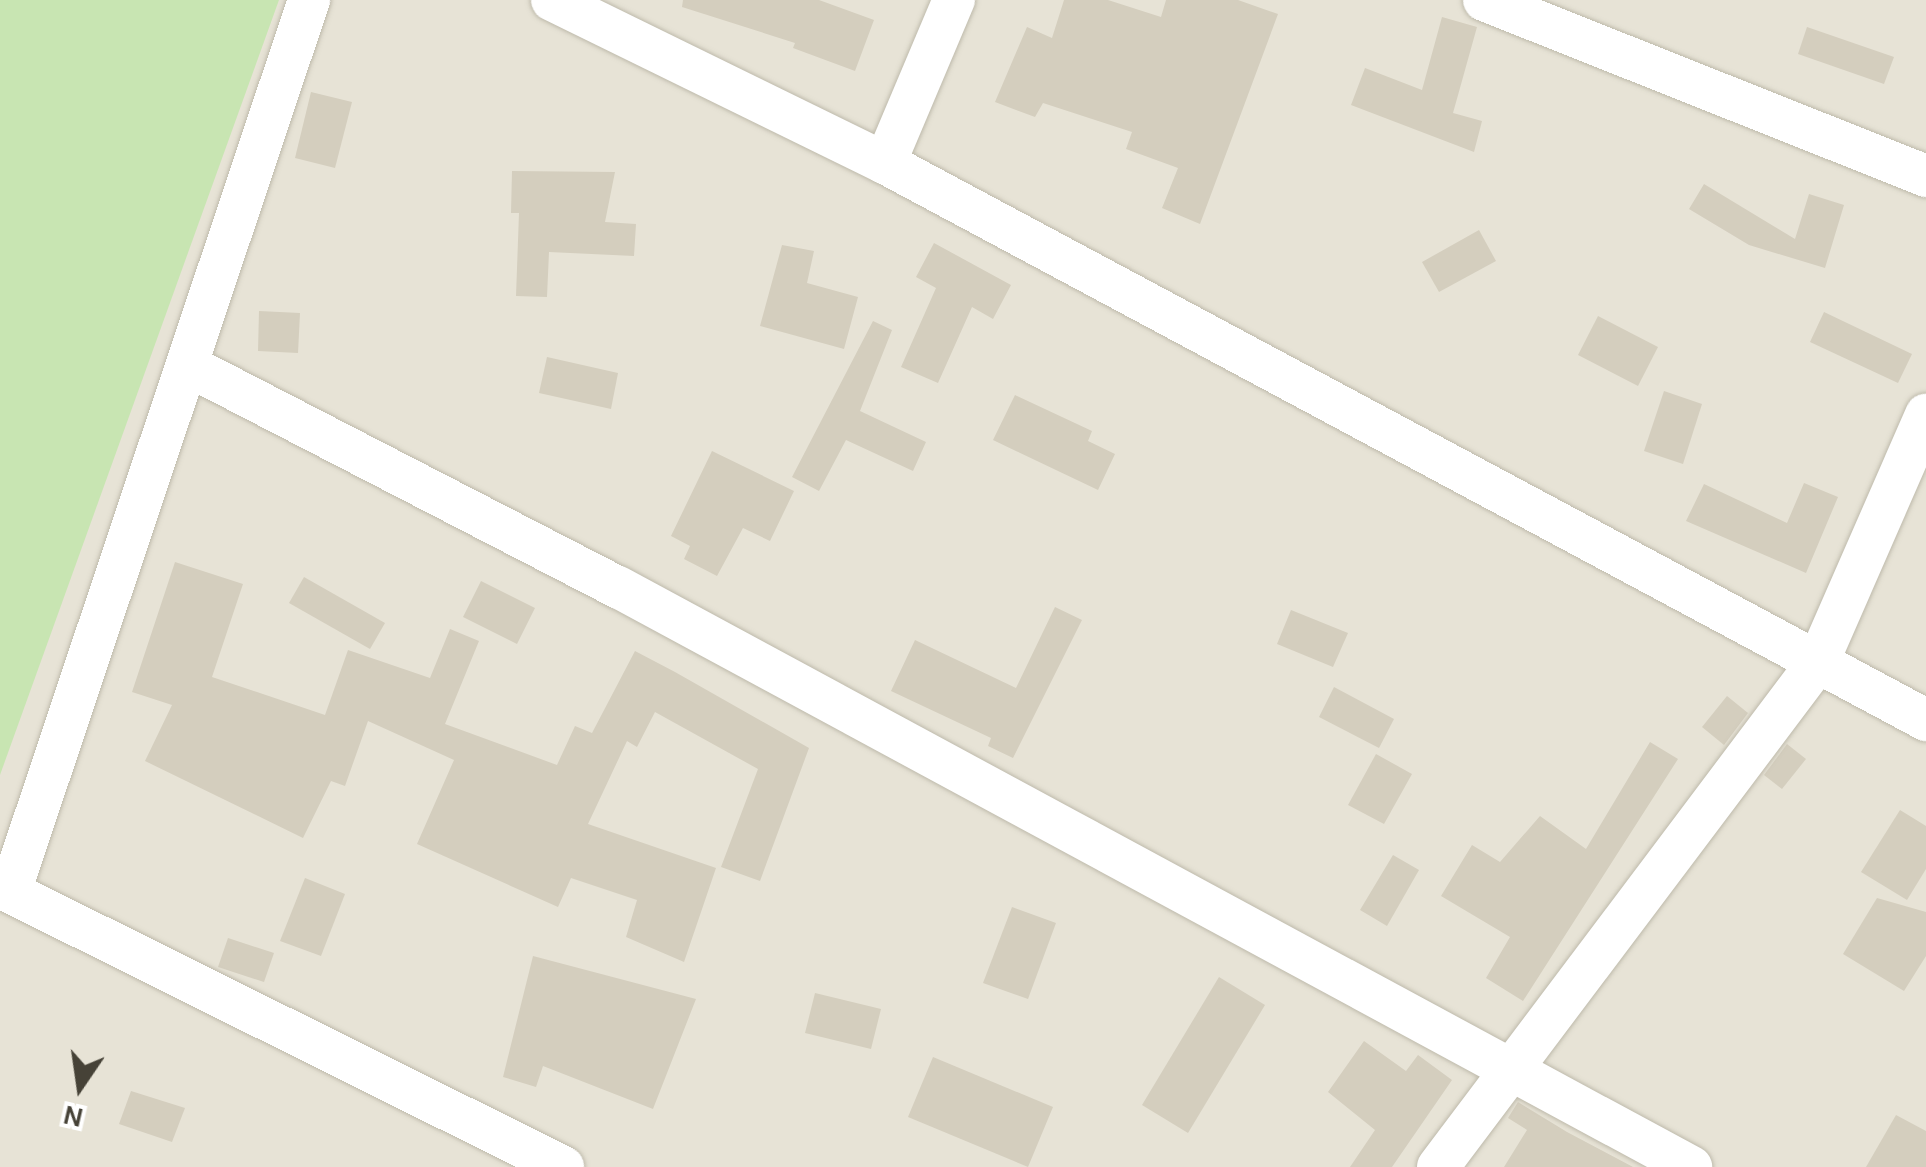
<!DOCTYPE html>
<html>
<head>
<meta charset="utf-8">
<style>
	body { margin:0 }
	#map { position:relative; width:1926px; height:1167px; overflow:hidden; background:#f3f1e8; font-family:Karla,sans-serif }
	div>[style] { position:absolute }
	.residential>* { inset:0; background:#e7e3d6 }
	.green>* { inset:0; background:#c8e5b2 }
	.building>* { inset:0; background:#d4cebe }
	.roads { filter:drop-shadow(0 0 2px #bebaab) drop-shadow(0 0 2px #bebaab) }
	.minor>* { height:42px; margin:-21px; padding:0 21px; transform-origin:21px; border-radius:21px; background:#fff }
	span { translate:-50% -50%; white-space:nowrap; text-align:center; line-height:1.15; -webkit-text-stroke:9px #fff; paint-order:stroke }
	.north { position:absolute; left:30px; top:1037px; width:100px; height:100px; -webkit-text-stroke:8px #fff; paint-order:stroke; rotate:193deg; font-size:28px; font-weight:700; line-height:40px; text-align:center; color:#464237 }
	.north::after { content:''; display:block; margin:auto; width:35px; height:45px; background:#464237; clip-path:polygon(50% 0,100% 100%,50% 72%,0 100%) }
</style>
</head>
<body>
<div id="map">
	<div class="residential">
		<i style="clip-path:polygon(0 0,1926px 0,1926px 1167px,0 1167px)"></i>
	</div>
	<div class="green">
		<i style="clip-path:polygon(0 0,279px 0,0 775px)"></i>
	</div>
	<div class="building">
		<i style="clip-path:polygon(683px 0,819px 0,874px 20px,855px 71px,793px 48px,795px 43px,682px 7px)"></i>
		<i style="clip-path:polygon(1064px 0,1108px 0,1161px 17px,1166px 0,1238px 0,1278px 14px,1200px 224px,1162px 208px,1178px 168px,1126px 149px,1132px 132px,1043px 103px,1035px 117px,995px 102px,1027px 27px,1052px 38px)"></i>
		<i style="clip-path:polygon(1442px 17px,1477px 27px,1453px 113px,1482px 121px,1474px 152px,1351px 105px,1365px 68px,1422px 90px)"></i>
		<i style="clip-path:polygon(1807px 27px,1894px 57px,1884px 84px,1798px 54px)"></i>
		<i style="clip-path:polygon(311px 92px,352px 102px,335px 168px,295px 158px)"></i>
		<i style="clip-path:polygon(512px 171px,615px 172px,605px 222px,636px 224px,634px 256px,549px 252px,547px 297px,516px 296px,519px 213px,511px 213px)"></i>
		<i style="clip-path:polygon(1704px 184px,1795px 239px,1809px 194px,1844px 205px,1825px 268px,1749px 245px,1689px 209px)"></i>
		<i style="clip-path:polygon(1479px 230px,1496px 261px,1439px 292px,1422px 262px)"></i>
		<i style="clip-path:polygon(934px 243px,1011px 285px,993px 319px,972px 307px,938px 383px,901px 367px,936px 288px,916px 277px)"></i>
		<i style="clip-path:polygon(782px 245px,814px 251px,807px 283px,858px 297px,844px 349px,760px 326px)"></i>
		<i style="clip-path:polygon(259px 311px,300px 313px,298px 353px,258px 351px)"></i>
		<i style="clip-path:polygon(1824px 312px,1912px 354px,1898px 383px,1810px 342px)"></i>
		<i style="clip-path:polygon(1598px 316px,1658px 347px,1638px 386px,1578px 355px)"></i>
		<i style="clip-path:polygon(873px 321px,892px 330px,860px 411px,926px 442px,913px 471px,846px 440px,819px 491px,792px 477px)"></i>
		<i style="clip-path:polygon(547px 357px,618px 373px,611px 409px,539px 393px)"></i>
		<i style="clip-path:polygon(1664px 391px,1702px 404px,1683px 464px,1644px 451px)"></i>
		<i style="clip-path:polygon(1015px 395px,1092px 431px,1088px 441px,1115px 454px,1098px 490px,993px 440px)"></i>
		<i style="clip-path:polygon(712px 451px,794px 491px,770px 541px,743px 528px,717px 576px,684px 559px,690px 546px,671px 536px)"></i>
		<i style="clip-path:polygon(1804px 483px,1838px 497px,1806px 573px,1686px 521px,1704px 484px,1787px 523px)"></i>
		<i style="clip-path:polygon(175px 562px,243px 584px,212px 677px,325px 715px,348px 650px,430px 678px,450px 629px,479px 641px,445px 724px,557px 765px,575px 726px,592px 733px,635px 651px,675px 672px,809px 748px,760px 881px,721px 867px,758px 769px,655px 712px,637px 747px,627px 741px,588px 824px,716px 868px,684px 962px,626px 937px,637px 900px,571px 878px,558px 907px,417px 844px,454px 760px,368px 721px,345px 786px,331px 781px,303px 838px,145px 761px,172px 705px,132px 692px)"></i>
		<i style="clip-path:polygon(304px 577px,385px 623px,370px 649px,289px 603px)"></i>
		<i style="clip-path:polygon(481px 581px,535px 608px,517px 644px,463px 617px)"></i>
		<i style="clip-path:polygon(1055px 607px,1082px 620px,1013px 758px,988px 746px,991px 738px,891px 691px,915px 640px,1016px 688px)"></i>
		<i style="clip-path:polygon(1291px 610px,1348px 633px,1333px 667px,1277px 644px)"></i>
		<i style="clip-path:polygon(1334px 687px,1394px 719px,1379px 748px,1319px 717px)"></i>
		<i style="clip-path:polygon(1727px 696px,1748px 713px,1724px 745px,1702px 727px)"></i>
		<i style="clip-path:polygon(1650px 742px,1678px 759px,1523px 1001px,1486px 978px,1510px 937px,1441px 896px,1472px 845px,1500px 862px,1540px 816px,1586px 849px)"></i>
		<i style="clip-path:polygon(1787px 744px,1806px 759px,1782px 789px,1764px 775px)"></i>
		<i style="clip-path:polygon(1376px 754px,1412px 774px,1384px 824px,1348px 805px)"></i>
		<i style="clip-path:polygon(1900px 810px,1926px 826px,1926px 869px,1907px 900px,1861px 872px)"></i>
		<i style="clip-path:polygon(1393px 855px,1419px 870px,1387px 926px,1360px 910px)"></i>
		<i style="clip-path:polygon(305px 878px,345px 894px,321px 956px,280px 941px)"></i>
		<i style="clip-path:polygon(1877px 898px,1926px 912px,1926px 956px,1904px 991px,1843px 954px)"></i>
		<i style="clip-path:polygon(1012px 907px,1056px 923px,1028px 999px,983px 983px)"></i>
		<i style="clip-path:polygon(228px 938px,274px 953px,264px 982px,218px 967px)"></i>
		<i style="clip-path:polygon(533px 956px,696px 999px,653px 1109px,543px 1066px,536px 1087px,503px 1077px)"></i>
		<i style="clip-path:polygon(1219px 977px,1265px 1005px,1188px 1133px,1142px 1105px)"></i>
		<i style="clip-path:polygon(815px 993px,881px 1009px,871px 1049px,805px 1033px)"></i>
		<i style="clip-path:polygon(1364px 1041px,1406px 1071px,1418px 1055px,1452px 1080px,1392px 1167px,1350px 1167px,1375px 1130px,1328px 1092px)"></i>
		<i style="clip-path:polygon(933px 1057px,1053px 1107px,1028px 1167px,908px 1117px)"></i>
		<i style="clip-path:polygon(131px 1091px,185px 1108px,172px 1142px,119px 1124px)"></i>
		<i style="clip-path:polygon(1518px 1102px,1567px 1132px,1633px 1167px,1504px 1167px,1527px 1130px,1508px 1118px)"></i>
		<i style="clip-path:polygon(1896px 1115px,1926px 1131px,1926px 1167px,1866px 1167px)"></i>
	</div>
	<div class="roads">
		<div class="minor">
			<i style="left:552px;top:0;width:371px;rotate:26.1deg"></i>
			<i style="left:885px;top:163px;width:1181px;rotate:28.15deg"></i>
			<i style="left:1484px;top:0;width:476px;rotate:21.7deg"></i>
			<i style="left:885px;top:163px;width:177px;rotate:-67.1deg"></i>
			<i style="left:187px;top:365px;width:485px;rotate:27.3deg"></i>
			<i style="left:618px;top:587px;width:1220px;rotate:28.39deg"></i>
			<i style="left:0;top:887px;width:629px;rotate:26.44deg"></i>
			<i style="left:10px;top:892px;width:941px;rotate:-71.47deg"></i>
			<i style="left:1438px;top:1167px;width:632px;rotate:-53.04deg"></i>
			<i style="left:1818px;top:662px;width:270px;rotate:-66.4deg"></i>
		</div>
	</div>
	<div class="north">N</div>
</div>
</body>
</html>
